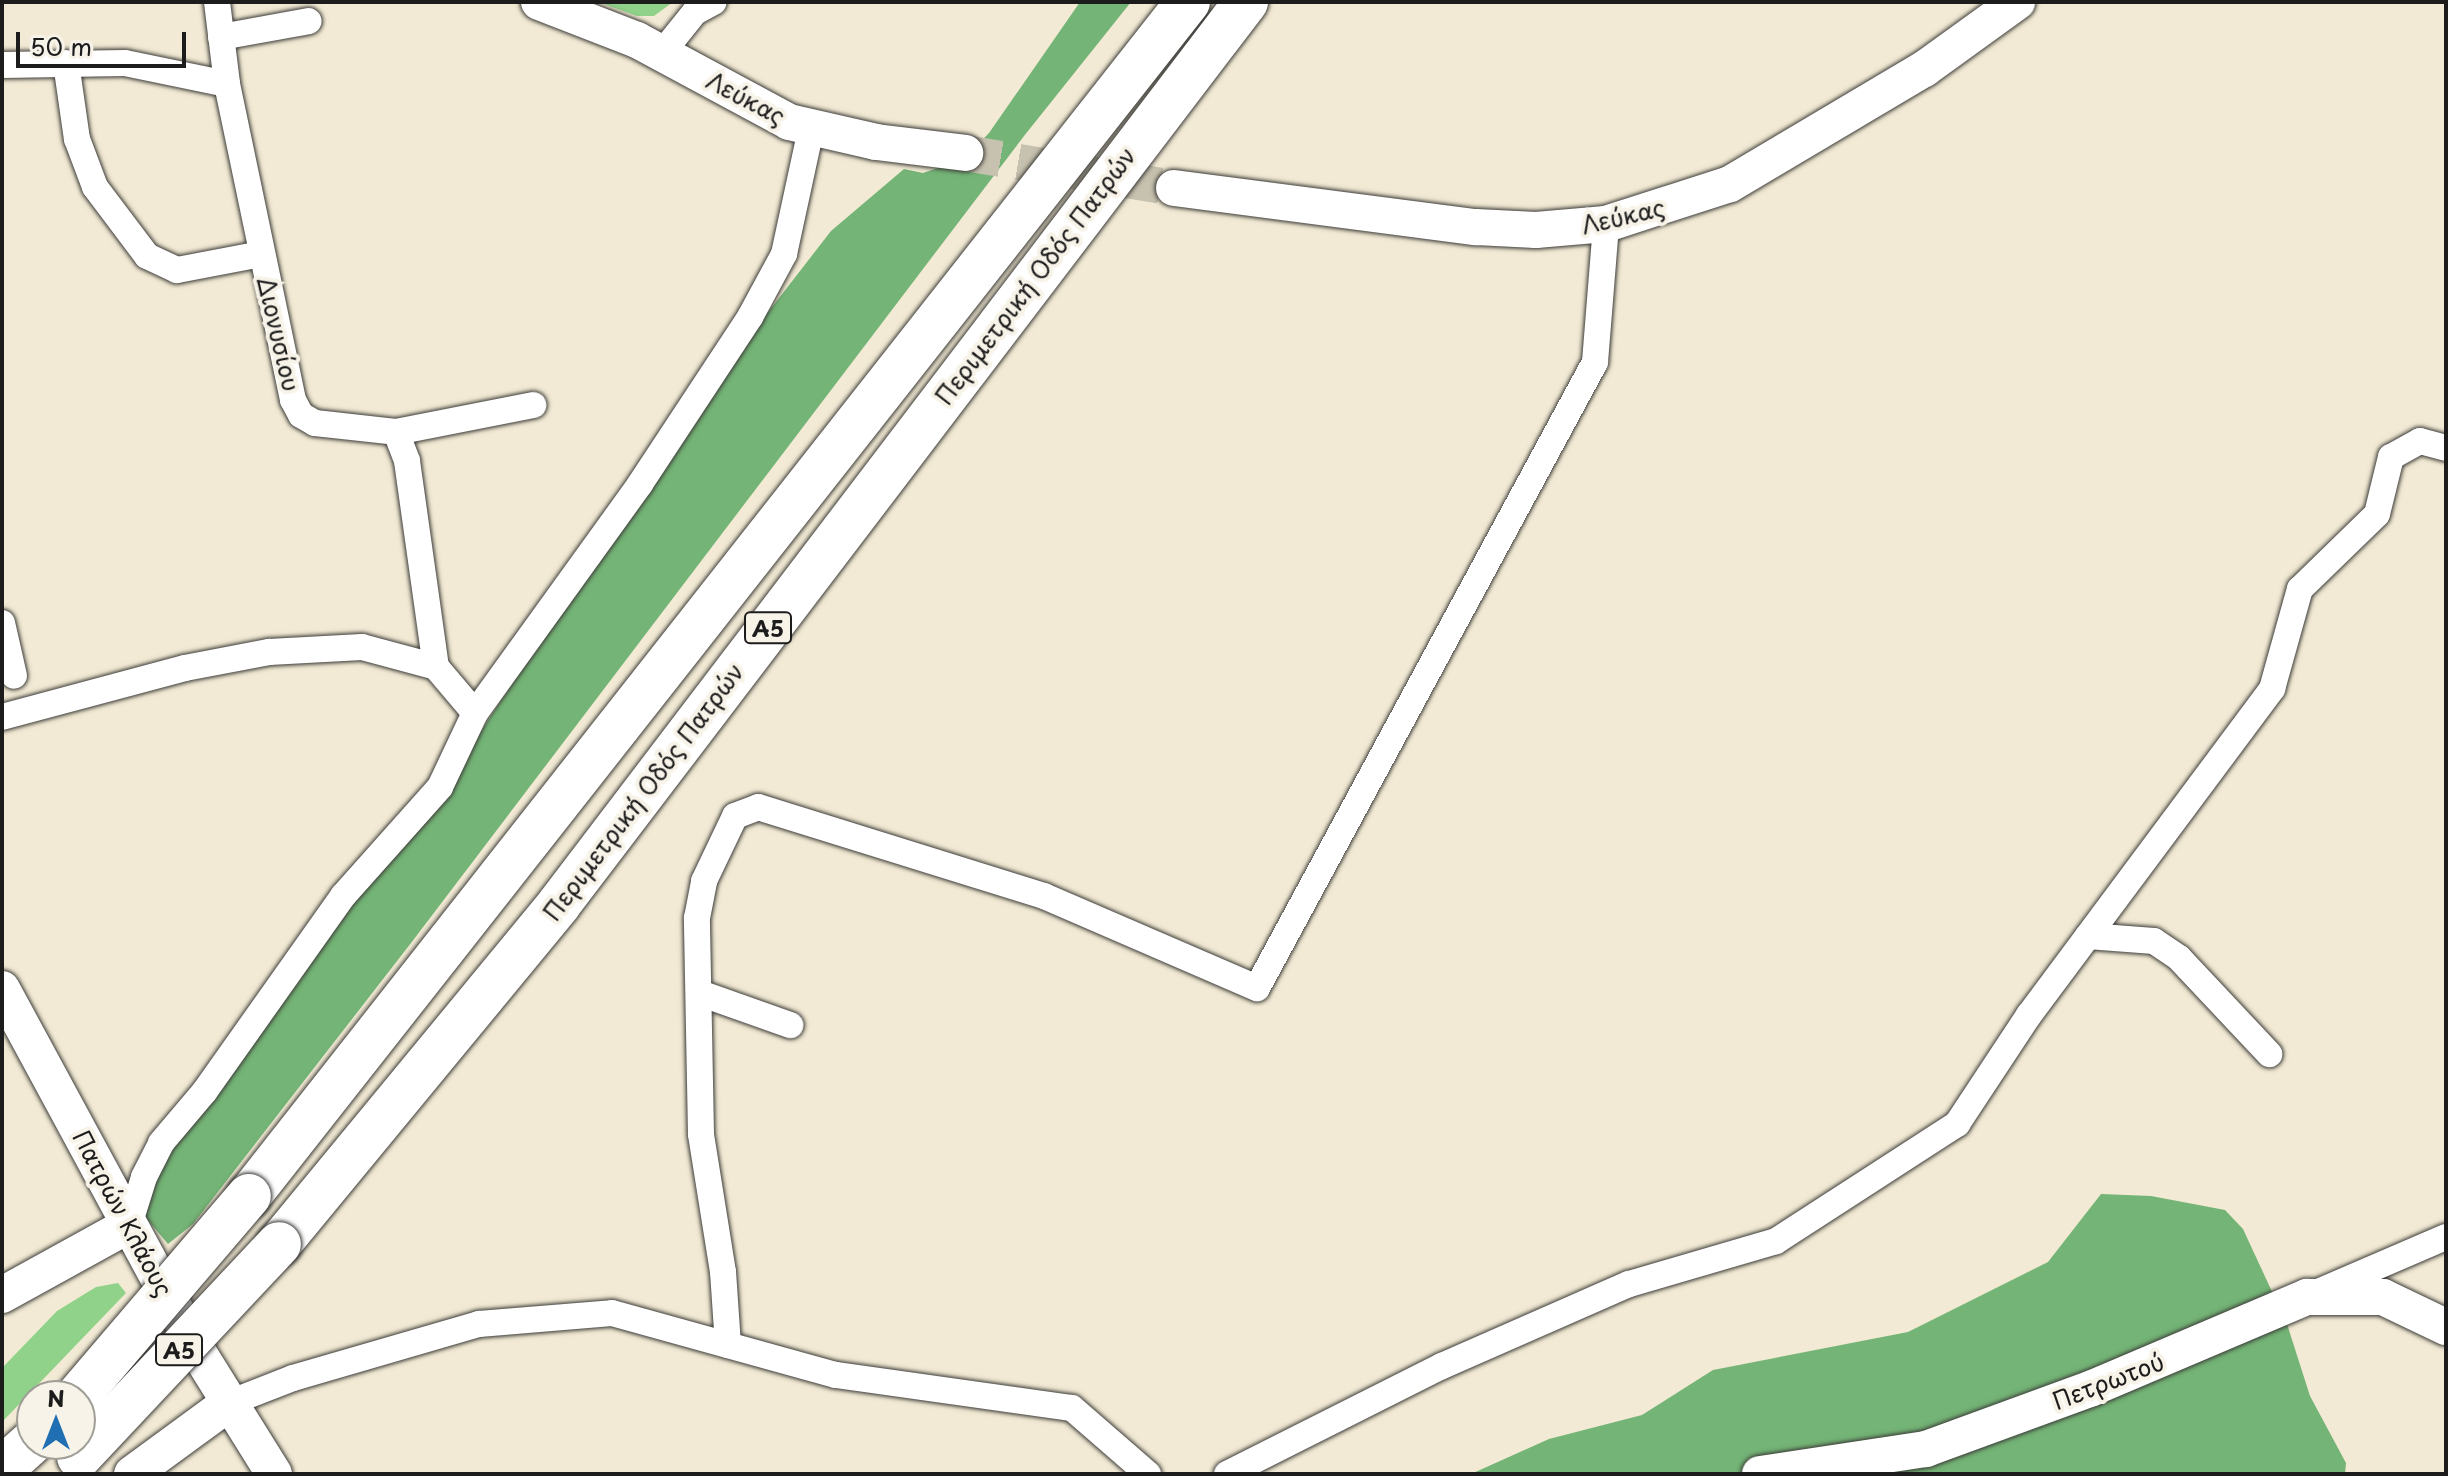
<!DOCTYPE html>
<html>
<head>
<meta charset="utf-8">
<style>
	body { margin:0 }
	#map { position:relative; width:2448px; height:1476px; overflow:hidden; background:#f2ead4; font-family:"Playpen Sans",sans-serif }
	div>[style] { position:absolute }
	.green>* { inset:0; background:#90d28a }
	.forest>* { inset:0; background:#74b476 }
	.secondary-tunnel>* { height:36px; margin-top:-18px; transform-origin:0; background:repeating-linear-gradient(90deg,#c7c1af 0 36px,transparent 0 54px) }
	.roads { filter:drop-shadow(0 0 2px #3c3b38) drop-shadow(0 0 2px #3c3b38) }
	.street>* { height:26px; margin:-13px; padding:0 13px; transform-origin:13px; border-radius:13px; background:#fff }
	.secondary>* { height:36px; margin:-18px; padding:0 18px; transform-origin:18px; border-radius:18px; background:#fff }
	.highway>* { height:44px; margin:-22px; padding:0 22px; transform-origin:22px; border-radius:22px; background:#fff }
	.bridges { filter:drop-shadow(0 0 2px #3c3b38) drop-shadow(0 0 2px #3c3b38) }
	.highway-bridge>* { height:44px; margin:-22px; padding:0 22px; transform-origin:22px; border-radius:22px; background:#fff }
	span { translate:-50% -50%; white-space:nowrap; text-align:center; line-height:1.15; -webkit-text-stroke:8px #f7f3e8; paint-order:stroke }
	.shield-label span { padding:2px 6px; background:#f7f3e8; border:2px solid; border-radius:6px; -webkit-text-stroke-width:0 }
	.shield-label { font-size:22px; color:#1c1c1c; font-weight:700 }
	.street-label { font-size:24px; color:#1c1c1c }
	.frame { position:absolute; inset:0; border:4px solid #1c1c1c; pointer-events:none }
	.north { position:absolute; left:16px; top:1380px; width:80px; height:80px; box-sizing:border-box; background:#f7f3e8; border:2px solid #9f9d96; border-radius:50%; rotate:0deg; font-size:22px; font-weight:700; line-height:32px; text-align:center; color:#1c1c1c }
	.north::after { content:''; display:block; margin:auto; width:28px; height:36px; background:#1f6fb2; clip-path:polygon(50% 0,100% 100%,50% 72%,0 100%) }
	.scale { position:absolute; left:16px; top:32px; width:170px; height:36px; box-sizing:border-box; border:4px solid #1c1c1c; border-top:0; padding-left:10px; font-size:24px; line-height:28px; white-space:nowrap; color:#1c1c1c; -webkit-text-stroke:6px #f7f3e8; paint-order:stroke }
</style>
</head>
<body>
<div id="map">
	<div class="green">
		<i style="clip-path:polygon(598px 2px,673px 2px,654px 16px,637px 16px)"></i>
		<i style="clip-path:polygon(118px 1283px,126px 1293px,2px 1422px,2px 1368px,57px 1311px,96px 1287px)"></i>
	</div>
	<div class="forest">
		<i style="clip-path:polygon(1080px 2px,1131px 2px,1024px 136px,411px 943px,193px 1224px,168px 1244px,141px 1212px,166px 1153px,338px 918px,429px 817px,488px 720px,731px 360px,831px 231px,904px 169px,923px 173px,964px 159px,989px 133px)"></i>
		<i style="clip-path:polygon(2101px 1194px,2151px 1196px,2225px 1210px,2243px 1229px,2287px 1324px,2310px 1396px,2346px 1463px,2345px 1474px,1471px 1474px,1549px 1439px,1642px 1415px,1713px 1370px,1908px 1332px,2048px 1262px)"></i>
	</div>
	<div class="secondary-tunnel">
		<i style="left:965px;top:153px;width:212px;rotate:9.5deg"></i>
	</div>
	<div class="roads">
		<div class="street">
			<i style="left:217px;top:2px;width:83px;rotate:83deg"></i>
			<i style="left:227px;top:84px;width:323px;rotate:78.2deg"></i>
			<i style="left:293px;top:400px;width:17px;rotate:62deg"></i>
			<i style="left:301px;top:415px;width:16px;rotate:30deg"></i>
			<i style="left:315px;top:423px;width:81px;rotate:6.3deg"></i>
			<i style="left:396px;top:432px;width:31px;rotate:69deg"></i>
			<i style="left:407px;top:461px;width:208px;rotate:82deg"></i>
			<i style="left:436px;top:667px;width:60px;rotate:49.7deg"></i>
			<i style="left:221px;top:37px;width:89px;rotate:-10.3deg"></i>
			<i style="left:662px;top:53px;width:53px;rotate:-51.2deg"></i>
			<i style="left:695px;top:12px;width:21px;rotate:-28deg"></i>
			<i style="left:66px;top:63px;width:77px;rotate:81.8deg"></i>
			<i style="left:77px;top:139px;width:51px;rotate:69.4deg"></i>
			<i style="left:95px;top:187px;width:86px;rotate:53deg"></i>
			<i style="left:147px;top:256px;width:33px;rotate:25deg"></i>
			<i style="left:177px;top:270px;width:86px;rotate:-10.8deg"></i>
			<i style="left:2px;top:65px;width:123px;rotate:-0.9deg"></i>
			<i style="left:125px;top:63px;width:104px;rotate:11.6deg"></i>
			<i style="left:396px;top:432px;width:140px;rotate:-11.1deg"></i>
			<i style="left:2px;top:623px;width:54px;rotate:77.2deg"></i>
			<i style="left:2px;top:717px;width:189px;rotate:-15deg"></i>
			<i style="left:185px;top:668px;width:86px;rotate:-10.8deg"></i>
			<i style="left:269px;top:652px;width:93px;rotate:-3.1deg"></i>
			<i style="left:362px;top:647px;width:77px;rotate:15.1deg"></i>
			<i style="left:2088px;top:936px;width:66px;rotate:4.3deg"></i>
			<i style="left:2154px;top:941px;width:30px;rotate:34deg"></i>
			<i style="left:2179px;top:958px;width:132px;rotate:46.8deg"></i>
			<i style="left:700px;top:993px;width:96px;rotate:19.6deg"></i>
			<i style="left:129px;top:1225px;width:50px;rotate:-72.6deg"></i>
			<i style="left:144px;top:1177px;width:38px;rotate:-63deg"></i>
			<i style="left:161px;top:1143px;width:68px;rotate:-49.8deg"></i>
			<i style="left:205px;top:1091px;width:239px;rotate:-54.7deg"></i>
			<i style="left:343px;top:896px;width:146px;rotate:-48.3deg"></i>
			<i style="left:440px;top:787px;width:82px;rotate:-64.7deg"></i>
			<i style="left:475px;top:713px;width:282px;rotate:-54.2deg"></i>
			<i style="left:640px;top:484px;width:200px;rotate:-56.6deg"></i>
			<i style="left:750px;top:317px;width:72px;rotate:-61.6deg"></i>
			<i style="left:784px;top:254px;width:128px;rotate:-77.8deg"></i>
			<i style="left:2318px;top:1292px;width:139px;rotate:-23.3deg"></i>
			<i style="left:728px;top:1345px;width:73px;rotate:-93.9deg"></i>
			<i style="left:723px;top:1272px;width:140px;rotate:-99.1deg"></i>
			<i style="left:701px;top:1134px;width:216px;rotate:-91.1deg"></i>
			<i style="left:697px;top:918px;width:38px;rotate:-79deg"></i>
			<i style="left:704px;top:881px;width:72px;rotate:-64.5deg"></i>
			<i style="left:735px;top:816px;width:25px;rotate:-21deg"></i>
			<i style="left:758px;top:807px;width:300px;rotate:17.3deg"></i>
			<i style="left:1044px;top:896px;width:232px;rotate:23.4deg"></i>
			<i style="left:1257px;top:988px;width:711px;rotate:-61.63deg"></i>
			<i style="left:1595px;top:362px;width:138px;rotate:-85.4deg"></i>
			<i style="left:229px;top:1403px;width:69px;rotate:-21.3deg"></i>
			<i style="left:293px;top:1378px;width:194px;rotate:-16.2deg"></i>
			<i style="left:479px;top:1324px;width:133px;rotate:-4.7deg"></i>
			<i style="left:612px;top:1313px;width:232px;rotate:15.5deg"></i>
			<i style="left:836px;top:1375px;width:238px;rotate:8deg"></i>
			<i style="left:1072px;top:1408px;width:101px;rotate:41deg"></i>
			<i style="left:1227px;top:1474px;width:241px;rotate:-26.7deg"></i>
			<i style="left:1442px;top:1366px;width:204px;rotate:-23.7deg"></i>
			<i style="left:1629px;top:1284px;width:153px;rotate:-16.3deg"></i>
			<i style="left:1776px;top:1241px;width:216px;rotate:-32.9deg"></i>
			<i style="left:1957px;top:1124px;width:131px;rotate:-56.6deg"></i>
			<i style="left:2029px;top:1015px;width:407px;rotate:-53.3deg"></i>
			<i style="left:2272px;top:689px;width:104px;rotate:-74.4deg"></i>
			<i style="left:2300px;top:589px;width:107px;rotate:-44.2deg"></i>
			<i style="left:2377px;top:514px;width:59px;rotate:-76.2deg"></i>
			<i style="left:2391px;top:457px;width:33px;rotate:-29deg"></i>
			<i style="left:2420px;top:441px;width:27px;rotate:15deg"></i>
		</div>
		<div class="secondary">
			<i style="left:539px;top:2px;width:105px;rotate:21.2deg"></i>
			<i style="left:637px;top:40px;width:173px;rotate:28.3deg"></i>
			<i style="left:789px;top:122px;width:89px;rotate:12.9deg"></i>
			<i style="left:876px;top:142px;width:90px;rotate:7deg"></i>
			<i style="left:1174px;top:188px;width:305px;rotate:7.4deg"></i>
			<i style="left:1476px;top:227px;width:60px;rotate:2.9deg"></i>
			<i style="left:1536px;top:230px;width:70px;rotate:-4.9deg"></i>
			<i style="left:1606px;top:224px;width:130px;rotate:-17.9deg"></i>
			<i style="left:1730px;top:184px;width:226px;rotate:-30.7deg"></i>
			<i style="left:1924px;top:69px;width:115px;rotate:-35.8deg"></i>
			<i style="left:2px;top:989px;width:416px;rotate:61.6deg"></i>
			<i style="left:200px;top:1355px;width:140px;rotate:58.1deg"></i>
			<i style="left:2px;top:1295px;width:145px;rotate:-28.9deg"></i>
			<i style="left:132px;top:1474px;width:120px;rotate:-36.2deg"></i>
			<i style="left:1760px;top:1474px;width:168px;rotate:-8.6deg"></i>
			<i style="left:1926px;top:1449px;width:175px;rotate:-20.1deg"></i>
			<i style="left:2090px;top:1389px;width:236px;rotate:-23deg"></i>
			<i style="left:2307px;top:1297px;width:76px"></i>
			<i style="left:2383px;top:1297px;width:70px;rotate:25.5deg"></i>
		</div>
		<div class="highway">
			<i style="left:249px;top:1196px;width:1519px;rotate:-51.82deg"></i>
			<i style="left:279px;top:1244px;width:440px;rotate:-50.5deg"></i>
			<i style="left:559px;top:904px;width:1134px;rotate:-52.71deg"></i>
			<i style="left:2px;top:1469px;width:40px;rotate:-42deg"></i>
		</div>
	</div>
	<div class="bridges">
		<div class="highway-bridge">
			<i style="left:78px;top:1396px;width:263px;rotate:-49.5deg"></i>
			<i style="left:79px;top:1457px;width:292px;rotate:-46.8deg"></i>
		</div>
	</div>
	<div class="shield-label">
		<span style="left:768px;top:628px">Α5</span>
		<span style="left:179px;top:1350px">Α5</span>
	</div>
	<div class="street-label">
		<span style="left:746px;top:98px;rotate:28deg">Λεύκας</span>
		<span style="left:1623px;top:216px;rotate:-13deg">Λεύκας</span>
		<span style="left:1035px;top:276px;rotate:-53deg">Περιμετρική Οδός Πατρών</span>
		<span style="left:279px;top:334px;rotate:77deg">Διονυσίου</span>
		<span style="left:643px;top:792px;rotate:-53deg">Περιμετρική Οδός Πατρών</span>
		<span style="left:123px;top:1213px;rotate:62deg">Πατρών Κλάους</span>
		<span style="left:2108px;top:1381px;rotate:-21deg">Πετρωτού</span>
	</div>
	<div class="frame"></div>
	<div class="north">N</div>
	<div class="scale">50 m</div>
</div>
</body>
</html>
